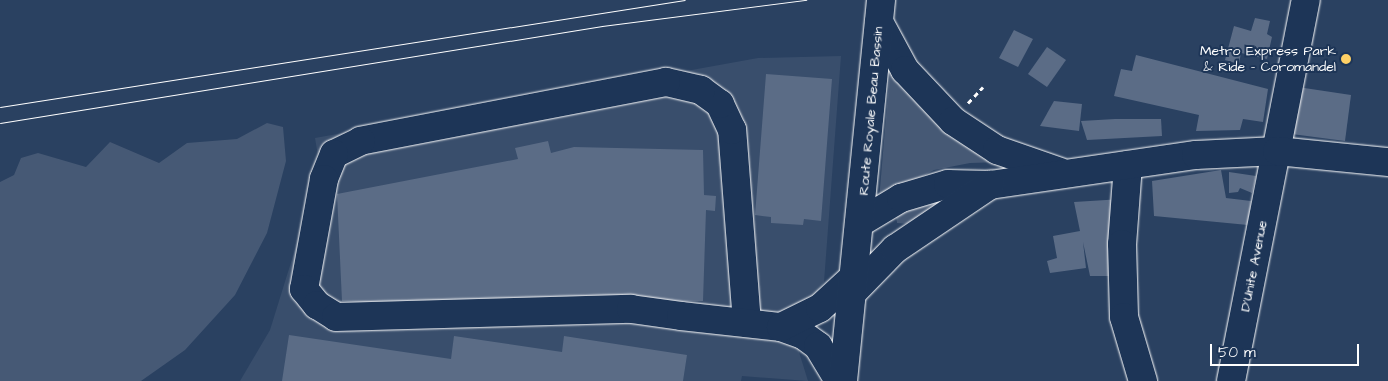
<!DOCTYPE html>
<html>
<head>
<meta charset="utf-8">
<style>
	body { margin:0 }
	#map { position:relative; width:1388px; height:381px; overflow:hidden; background:#2a4161; font-family:"Architects Daughter",sans-serif }
	div>[style] { position:absolute }
	.built>* { inset:0; background:#394e6c }
	.green>* { inset:0; background:#465975 }
	.building>* { inset:0; background:#5b6c86 }
	.path>* { height:3px; margin-top:-1.5px; transform-origin:0; background:repeating-linear-gradient(90deg,#fff 0 5px,transparent 0 9px) }
	.roads { filter:drop-shadow(0 0 1px #fff) drop-shadow(0 0 1px #fff) }
	.minor>* { height:28px; margin:-14px; padding:0 14px; transform-origin:14px; border-radius:14px; background:#1d3557 }
	.major>* { height:28px; margin:-14px; padding:0 14px; transform-origin:14px; border-radius:14px; background:#1d3557 }
	.tram>* { height:1px; margin:-0.5px; padding:0 0.5px; transform-origin:0.5px; border-radius:0.5px; background:#fff }
	.dots>* { width:14px; height:14px; translate:-50% -50%; box-sizing:border-box; border:2px solid #1d3557; border-radius:50% }
	span { translate:-50% -50%; white-space:nowrap; text-align:center; line-height:1.15; -webkit-text-stroke:4px #1d3557; paint-order:stroke }
	.poi-label { font-size:14px; color:#fff }
	.right { translate:-100% -50%; text-align:right }
	.street-label { font-size:14px; color:#fff }
	.scale { position:absolute; left:1210px; top:344px; width:149px; height:22px; box-sizing:border-box; border:2px solid #fff; border-top:0; padding-left:6px; font-size:15px; line-height:18px; white-space:nowrap; color:#fff; -webkit-text-stroke:4px #1d3557; paint-order:stroke }
</style>
</head>
<body>
<div id="map">
	<div class="built">
		<i style="clip-path:polygon(841px 56px,824px 282px,804px 310px,799px 352px,808px 381px,742px 376px,741px 381px,240px 381px,270px 330px,306px 214px,323px 186px,315px 138px,758px 58px)"></i>
	</div>
	<div class="green">
		<i style="clip-path:polygon(890px 70px,1003px 162px,970px 163px,934px 170px,879px 200px)"></i>
		<i style="clip-path:polygon(267px 123px,283px 127px,286px 161px,267px 233px,235px 295px,185px 350px,141px 381px,0 381px,0 182px,14px 175px,21px 158px,38px 153px,86px 167px,110px 142px,159px 163px,187px 143px,237px 139px)"></i>
		<i style="clip-path:polygon(953px 193px,909px 224px,897px 223px,896px 216px,904px 207px)"></i>
	</div>
	<div class="building">
		<i style="clip-path:polygon(1255px 18px,1270px 21px,1267px 34px,1272px 37px,1267px 59px,1241px 53px,1239px 64px,1225px 60px,1234px 26px,1251px 31px)"></i>
		<i style="clip-path:polygon(1014px 30px,1033px 39px,1018px 67px,999px 58px)"></i>
		<i style="clip-path:polygon(1047px 47px,1066px 60px,1047px 87px,1028px 74px)"></i>
		<i style="clip-path:polygon(1136px 55px,1268px 89px,1263px 122px,1243px 119px,1240px 130px,1196px 131px,1199px 115px,1114px 96px,1121px 69px,1132px 71px)"></i>
		<i style="clip-path:polygon(766px 74px,832px 79px,821px 221px,804px 219px,803px 225px,771px 223px,771px 217px,755px 215px)"></i>
		<i style="clip-path:polygon(1291px 86px,1351px 95px,1345px 141px,1284px 133px)"></i>
		<i style="clip-path:polygon(1054px 101px,1082px 104px,1079px 131px,1040px 126px)"></i>
		<i style="clip-path:polygon(1115px 119px,1161px 119px,1162px 136px,1087px 140px,1081px 121px)"></i>
		<i style="clip-path:polygon(548px 141px,551px 153px,574px 147px,703px 150px,704px 195px,716px 196px,715px 211px,706px 210px,703px 301px,364px 307px,365px 302px,342px 301px,337px 194px,518px 159px,515px 148px)"></i>
		<i style="clip-path:polygon(1221px 170px,1226px 198px,1251px 201px,1248px 225px,1154px 216px,1152px 181px)"></i>
		<i style="clip-path:polygon(1229px 172px,1256px 176px,1252px 193px,1240px 188px,1238px 192px,1229px 193px)"></i>
		<i style="clip-path:polygon(1122px 199px,1108px 255px,1111px 276px,1090px 276px,1083px 242px,1086px 268px,1050px 273px,1047px 261px,1057px 258px,1053px 236px,1080px 231px,1074px 202px)"></i>
		<i style="clip-path:polygon(289px 335px,451px 359px,454px 336px,562px 352px,564px 336px,687px 355px,683px 381px,282px 381px)"></i>
	</div>
	<div class="path">
		<i style="left:968px;top:103px;width:22px;rotate:-47deg"></i>
	</div>
	<div class="roads">
		<div class="minor">
			<i style="left:1128px;top:165px;width:79px;rotate:94.3deg"></i>
			<i style="left:1122px;top:244px;width:73px;rotate:88.4deg"></i>
			<i style="left:1124px;top:317px;width:67px;rotate:73.5deg"></i>
			<i style="left:747px;top:323px;width:194px;rotate:-94.4deg"></i>
			<i style="left:732px;top:130px;width:29px;rotate:-115deg"></i>
			<i style="left:720px;top:104px;width:24px;rotate:-144deg"></i>
			<i style="left:701px;top:90px;width:36px;rotate:-167deg"></i>
			<i style="left:666px;top:82px;width:311px;rotate:169.1deg"></i>
			<i style="left:361px;top:141px;width:30px;rotate:154deg"></i>
			<i style="left:334px;top:154px;width:27px;rotate:112deg"></i>
			<i style="left:324px;top:179px;width:112px;rotate:100.3deg"></i>
			<i style="left:304px;top:289px;width:21px;rotate:51deg"></i>
			<i style="left:317px;top:305px;width:22px;rotate:32deg"></i>
			<i style="left:336px;top:317px;width:295px;rotate:-1.6deg"></i>
			<i style="left:631px;top:309px;width:50px;rotate:8deg"></i>
			<i style="left:681px;top:316px;width:101px;rotate:6.3deg"></i>
			<i style="left:781px;top:327px;width:23px;rotate:20deg"></i>
			<i style="left:803px;top:335px;width:19px;rotate:36deg"></i>
			<i style="left:818px;top:346px;width:41px;rotate:59deg"></i>
			<i style="left:781px;top:327px;width:43px;rotate:-26deg"></i>
			<i style="left:820px;top:308px;width:49px;rotate:-42.5deg"></i>
			<i style="left:1231px;top:381px;width:388px;rotate:-78.9deg"></i>
		</div>
		<div class="major">
			<i style="left:879px;top:22px;width:55px;rotate:61.6deg"></i>
			<i style="left:905px;top:70px;width:70px;rotate:46.7deg"></i>
			<i style="left:953px;top:121px;width:53px;rotate:33.4deg"></i>
			<i style="left:997px;top:150px;width:67px;rotate:19.2deg"></i>
			<i style="left:861px;top:222px;width:47px;rotate:-31deg"></i>
			<i style="left:901px;top:198px;width:49px;rotate:-16.6deg"></i>
			<i style="left:948px;top:184px;width:42px;rotate:1.4deg"></i>
			<i style="left:990px;top:185px;width:208px;rotate:-8.3deg"></i>
			<i style="left:1196px;top:155px;width:81px;rotate:-2.8deg"></i>
			<i style="left:1277px;top:151px;width:112px;rotate:5.7deg"></i>
			<i style="left:854px;top:291px;width:59px;rotate:-45.7deg"></i>
			<i style="left:895px;top:249px;width:115px;rotate:-34deg"></i>
			<i style="left:843px;top:381px;width:383px;rotate:-84.3deg"></i>
		</div>
	</div>
	<div class="tram">
		<i style="left:0;top:107px;width:693px;rotate:-8.88deg"></i>
		<i style="left:0;top:123px;width:610px;rotate:-9.15deg"></i>
		<i style="left:602px;top:26px;width:206px;rotate:-7.3deg"></i>
	</div>
	<div class="dots">
		<i style="left:1346px;top:59px;background:#ffd166"></i>
	</div>
	<div class="poi-label">
		<span class="right" style="left:1336px;top:59px">Metro Express Park<br>&amp; Ride - Coromandel</span>
	</div>
	<div class="street-label">
		<span style="left:871px;top:111px;rotate:-85deg">Route Royale Beau Bassin</span>
		<span style="left:1254px;top:266px;rotate:-79deg">D'Unite Avenue</span>
	</div>
	<div class="scale">50 m</div>
</div>
</body>
</html>
